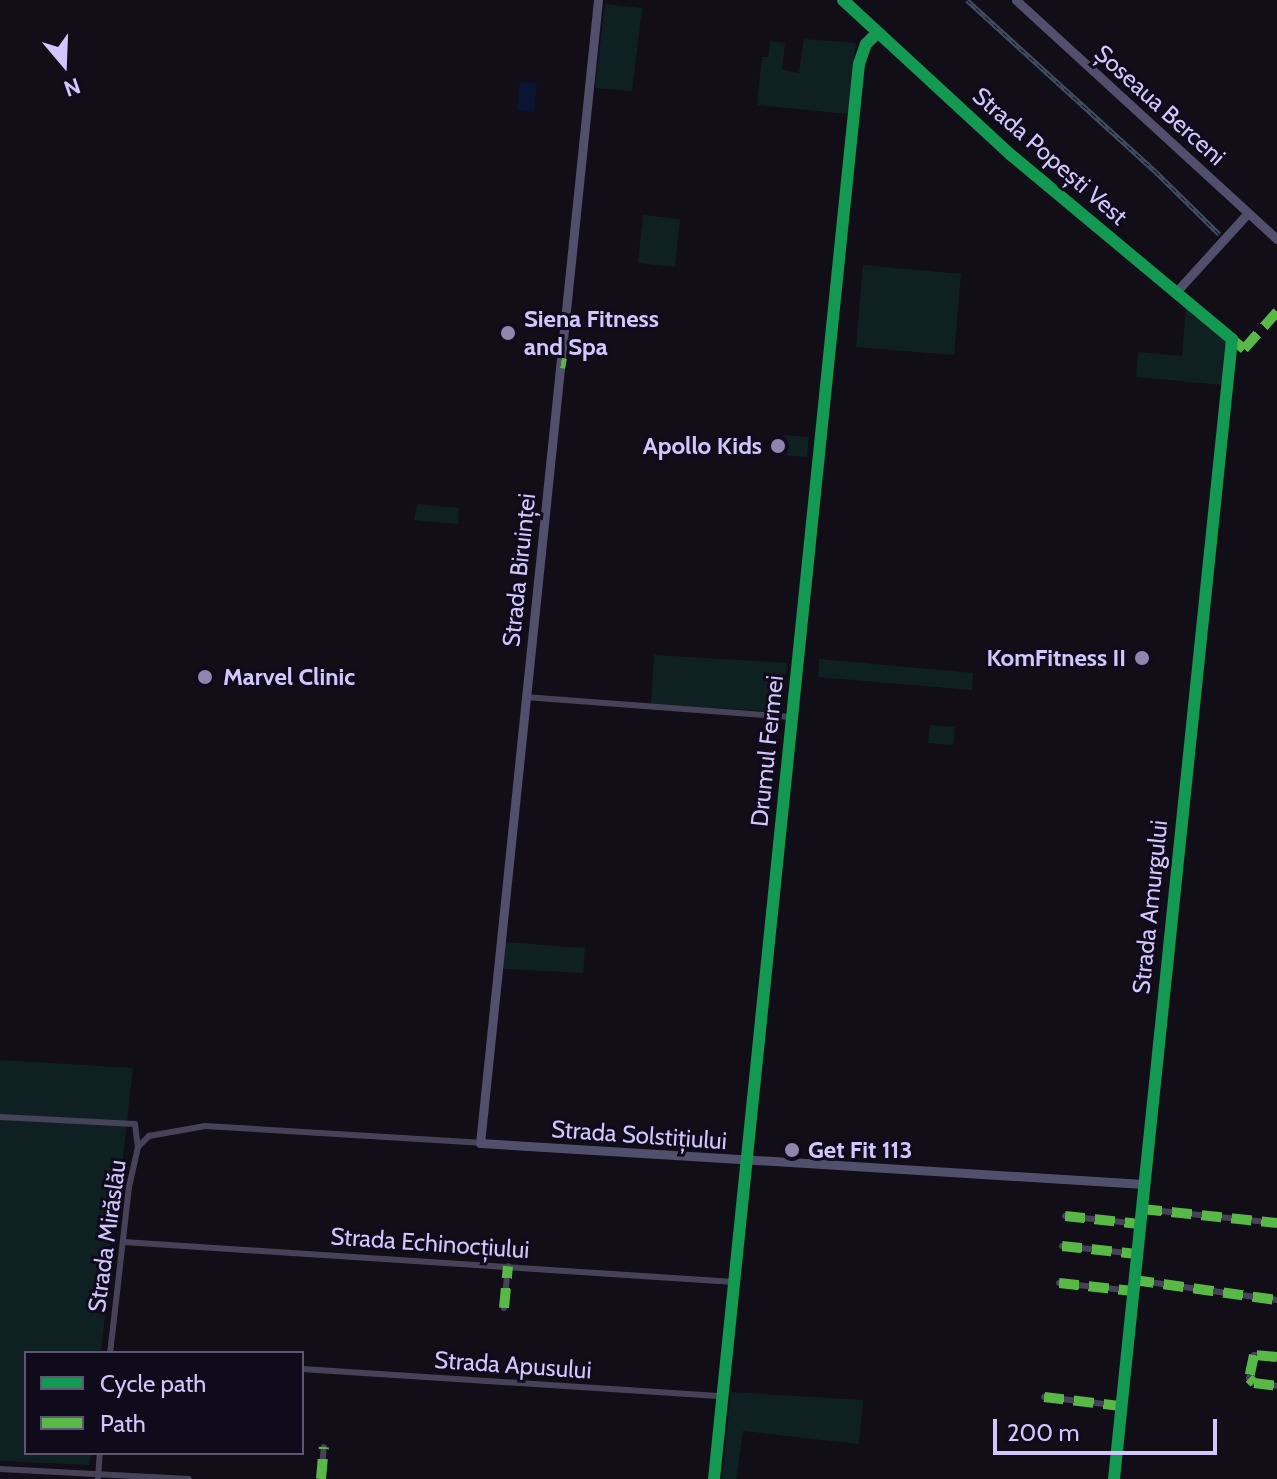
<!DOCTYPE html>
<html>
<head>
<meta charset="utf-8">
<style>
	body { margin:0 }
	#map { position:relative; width:1277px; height:1479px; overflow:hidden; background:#110e18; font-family:Cabin,sans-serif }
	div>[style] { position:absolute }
	.green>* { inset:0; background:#0f2022 }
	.water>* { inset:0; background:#0a1533 }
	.street>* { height:6px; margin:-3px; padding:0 3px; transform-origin:3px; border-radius:3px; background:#464359 }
	.secondary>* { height:9px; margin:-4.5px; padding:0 4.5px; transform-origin:4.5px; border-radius:4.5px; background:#524f6c }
	.rail>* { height:5px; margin-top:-2.5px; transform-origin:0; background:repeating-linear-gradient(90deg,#0f0b1b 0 6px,#404f61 0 12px); box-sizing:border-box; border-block:2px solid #404f61 }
	.quiet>* { height:10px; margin-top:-5px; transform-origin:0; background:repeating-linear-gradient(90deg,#58b947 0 20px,transparent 0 30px) }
	.cycleway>* { height:12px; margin:-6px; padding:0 6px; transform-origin:6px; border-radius:6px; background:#139951 }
	.dots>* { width:22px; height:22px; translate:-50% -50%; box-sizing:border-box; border:4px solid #0f0b1b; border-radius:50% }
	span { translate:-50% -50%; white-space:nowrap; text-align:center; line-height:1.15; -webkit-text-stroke:6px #0f0b1b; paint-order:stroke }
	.street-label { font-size:24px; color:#d2c7fd }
	.poi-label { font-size:24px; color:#d2c7fd; font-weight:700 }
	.left { translate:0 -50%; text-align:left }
	.right { translate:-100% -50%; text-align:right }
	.legend { position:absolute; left:24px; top:1351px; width:280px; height:104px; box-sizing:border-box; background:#0f0b1b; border:2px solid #5d5675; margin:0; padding:10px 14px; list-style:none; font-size:24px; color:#d2c7fd }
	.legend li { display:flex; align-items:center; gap:16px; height:40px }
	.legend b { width:40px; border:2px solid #5d5675 }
	.north { position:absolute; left:24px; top:24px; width:80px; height:80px; -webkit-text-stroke:6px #0f0b1b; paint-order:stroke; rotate:161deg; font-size:22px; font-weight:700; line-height:32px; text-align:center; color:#d2c7fd }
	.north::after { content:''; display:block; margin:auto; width:28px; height:36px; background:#d2c7fd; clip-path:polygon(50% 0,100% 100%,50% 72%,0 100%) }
	.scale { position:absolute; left:993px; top:1419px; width:224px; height:36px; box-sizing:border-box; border:4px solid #d2c7fd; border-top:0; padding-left:10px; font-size:24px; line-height:28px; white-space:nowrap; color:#d2c7fd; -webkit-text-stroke:6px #0f0b1b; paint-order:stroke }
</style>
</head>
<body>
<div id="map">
	<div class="green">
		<i style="clip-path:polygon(605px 4px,642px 8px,632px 91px,595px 88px)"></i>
		<i style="clip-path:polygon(804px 39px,856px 43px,848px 114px,757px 105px,762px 57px,768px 57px,770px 41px,785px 43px,782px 70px,799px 73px)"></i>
		<i style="clip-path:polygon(643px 215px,680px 219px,675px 267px,638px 263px)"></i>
		<i style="clip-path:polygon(863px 265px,961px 274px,954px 355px,856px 347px)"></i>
		<i style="clip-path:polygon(1186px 306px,1227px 340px,1222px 385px,1136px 377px,1138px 352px,1182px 356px)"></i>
		<i style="clip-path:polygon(783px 435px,809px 437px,807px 457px,781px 455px)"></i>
		<i style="clip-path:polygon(417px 504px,459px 508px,458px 524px,414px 520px)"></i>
		<i style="clip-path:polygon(654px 655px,787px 663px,782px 712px,651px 704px)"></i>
		<i style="clip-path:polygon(819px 659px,973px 673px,972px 690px,818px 677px)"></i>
		<i style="clip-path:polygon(930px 725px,955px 727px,953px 745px,928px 743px)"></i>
		<i style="clip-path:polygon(504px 942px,585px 948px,583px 973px,503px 969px)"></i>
		<i style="clip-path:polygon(0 1060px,133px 1068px,101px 1353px,26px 1353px,26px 1453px,91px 1453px,89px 1465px,0 1461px)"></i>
		<i style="clip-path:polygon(731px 1392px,863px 1400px,859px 1444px,743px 1431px,736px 1479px,722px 1479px)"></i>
	</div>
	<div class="water">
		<i style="clip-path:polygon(520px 82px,537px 83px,534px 112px,517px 110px)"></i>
	</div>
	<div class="street">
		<i style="left:525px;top:697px;width:269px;rotate:4.3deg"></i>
		<i style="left:0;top:1117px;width:135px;rotate:3deg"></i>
		<i style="left:135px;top:1124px;width:23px;rotate:83deg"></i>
		<i style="left:138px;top:1147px;width:41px;rotate:102.7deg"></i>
		<i style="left:129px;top:1187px;width:167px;rotate:96.5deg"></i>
		<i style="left:138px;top:1147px;width:16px;rotate:-45deg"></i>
		<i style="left:149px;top:1136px;width:57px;rotate:-10.1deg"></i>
		<i style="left:205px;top:1126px;width:276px;rotate:3.5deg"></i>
		<i style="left:1142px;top:1209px;width:136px;rotate:5.9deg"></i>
		<i style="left:1065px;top:1216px;width:75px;rotate:6.1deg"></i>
		<i style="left:124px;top:1242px;width:611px;rotate:3.75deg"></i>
		<i style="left:1062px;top:1246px;width:75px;rotate:6.1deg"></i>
		<i style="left:1134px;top:1280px;width:144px;rotate:8deg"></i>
		<i style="left:1059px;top:1283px;width:74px;rotate:6.2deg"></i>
		<i style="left:504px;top:1308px;width:42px;rotate:-84.6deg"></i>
		<i style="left:1277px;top:1357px;width:23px;rotate:-175deg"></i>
		<i style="left:1254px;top:1355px;width:24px;rotate:102deg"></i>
		<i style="left:1249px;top:1378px;width:7px;rotate:45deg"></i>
		<i style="left:1254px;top:1383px;width:23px;rotate:7deg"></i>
		<i style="left:302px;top:1369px;width:421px;rotate:3.7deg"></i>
		<i style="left:1044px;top:1397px;width:78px;rotate:6.7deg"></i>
		<i style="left:0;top:1469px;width:189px;rotate:3deg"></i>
		<i style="left:98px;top:1479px;width:26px;rotate:-86deg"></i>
		<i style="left:321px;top:1479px;width:32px;rotate:-85deg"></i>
	</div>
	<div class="secondary">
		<i style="left:598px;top:0;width:1149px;rotate:95.89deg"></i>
		<i style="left:480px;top:1143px;width:665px;rotate:3.53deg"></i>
		<i style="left:843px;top:0;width:229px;rotate:42.7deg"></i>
		<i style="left:1011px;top:155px;width:288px;rotate:39.8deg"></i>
		<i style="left:1232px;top:339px;width:1146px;rotate:95.91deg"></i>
		<i style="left:1016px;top:0;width:354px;rotate:42.5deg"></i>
		<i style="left:1176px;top:292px;width:107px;rotate:-47.7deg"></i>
		<i style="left:714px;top:1479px;width:1422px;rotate:-84.15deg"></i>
		<i style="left:859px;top:64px;width:21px;rotate:-71deg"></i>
		<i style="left:866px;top:44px;width:16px;rotate:-45deg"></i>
	</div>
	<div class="rail">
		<i style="left:967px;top:0;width:254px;rotate:42.3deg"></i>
		<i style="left:1155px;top:171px;width:90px;rotate:44.5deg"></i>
	</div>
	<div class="quiet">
		<i style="left:1232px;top:339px;width:16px;rotate:40deg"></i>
		<i style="left:1244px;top:349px;width:50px;rotate:-48.3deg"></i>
		<i style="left:561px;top:363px;width:5px;rotate:11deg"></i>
		<i style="left:1142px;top:1209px;width:136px;rotate:5.9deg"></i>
		<i style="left:1065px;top:1216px;width:75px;rotate:6.1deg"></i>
		<i style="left:1062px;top:1246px;width:75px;rotate:6.1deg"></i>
		<i style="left:1134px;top:1280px;width:144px;rotate:8deg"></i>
		<i style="left:1059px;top:1283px;width:74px;rotate:6.2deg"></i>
		<i style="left:504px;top:1308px;width:42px;rotate:-84.6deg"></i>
		<i style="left:1277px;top:1357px;width:23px;rotate:-175deg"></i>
		<i style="left:1254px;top:1355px;width:24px;rotate:102deg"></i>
		<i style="left:1249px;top:1378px;width:7px;rotate:45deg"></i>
		<i style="left:1254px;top:1383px;width:23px;rotate:7deg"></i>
		<i style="left:1044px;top:1397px;width:78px;rotate:6.7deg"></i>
		<i style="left:321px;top:1479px;width:32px;rotate:-85deg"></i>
	</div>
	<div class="cycleway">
		<i style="left:843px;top:0;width:229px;rotate:42.7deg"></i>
		<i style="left:1011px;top:155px;width:288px;rotate:39.8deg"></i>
		<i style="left:1232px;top:339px;width:1146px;rotate:95.91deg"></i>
		<i style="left:714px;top:1479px;width:1422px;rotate:-84.15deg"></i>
		<i style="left:859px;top:64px;width:21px;rotate:-71deg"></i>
		<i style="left:866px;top:44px;width:16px;rotate:-45deg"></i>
	</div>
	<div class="dots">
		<i style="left:508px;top:333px;background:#8e86ad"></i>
		<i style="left:778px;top:446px;background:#8e86ad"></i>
		<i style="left:1142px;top:658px;background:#8e86ad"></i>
		<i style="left:205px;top:677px;background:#8e86ad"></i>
		<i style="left:792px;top:1150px;background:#8e86ad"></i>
	</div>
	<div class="street-label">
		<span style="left:1160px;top:105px;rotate:42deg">Șoseaua Berceni</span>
		<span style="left:1050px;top:156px;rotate:41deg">Strada Popești Vest</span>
		<span style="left:519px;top:570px;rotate:-84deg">Strada Biruinței</span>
		<span style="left:767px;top:751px;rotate:-84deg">Drumul Fermei</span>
		<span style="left:1150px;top:907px;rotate:-84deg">Strada Amurgului</span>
		<span style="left:639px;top:1135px;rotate:4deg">Strada Solstițiului</span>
		<span style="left:107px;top:1236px;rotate:-82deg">Strada Mirăslău</span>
		<span style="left:430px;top:1243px;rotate:4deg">Strada Echinocțiului</span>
		<span style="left:513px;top:1365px;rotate:4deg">Strada Apusului</span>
	</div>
	<div class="poi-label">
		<span class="left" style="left:524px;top:333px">Siena Fitness<br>and Spa</span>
		<span class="right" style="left:762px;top:446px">Apollo Kids</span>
		<span class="right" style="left:1126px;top:658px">KomFitness II</span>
		<span class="left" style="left:223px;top:677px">Marvel Clinic</span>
		<span class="left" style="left:808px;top:1150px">Get Fit 113</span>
	</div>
	<ul class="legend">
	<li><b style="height:10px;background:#139951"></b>Cycle path</li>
	<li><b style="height:10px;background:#58b947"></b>Path</li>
	</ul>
	<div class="north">N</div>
	<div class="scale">200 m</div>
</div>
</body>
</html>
